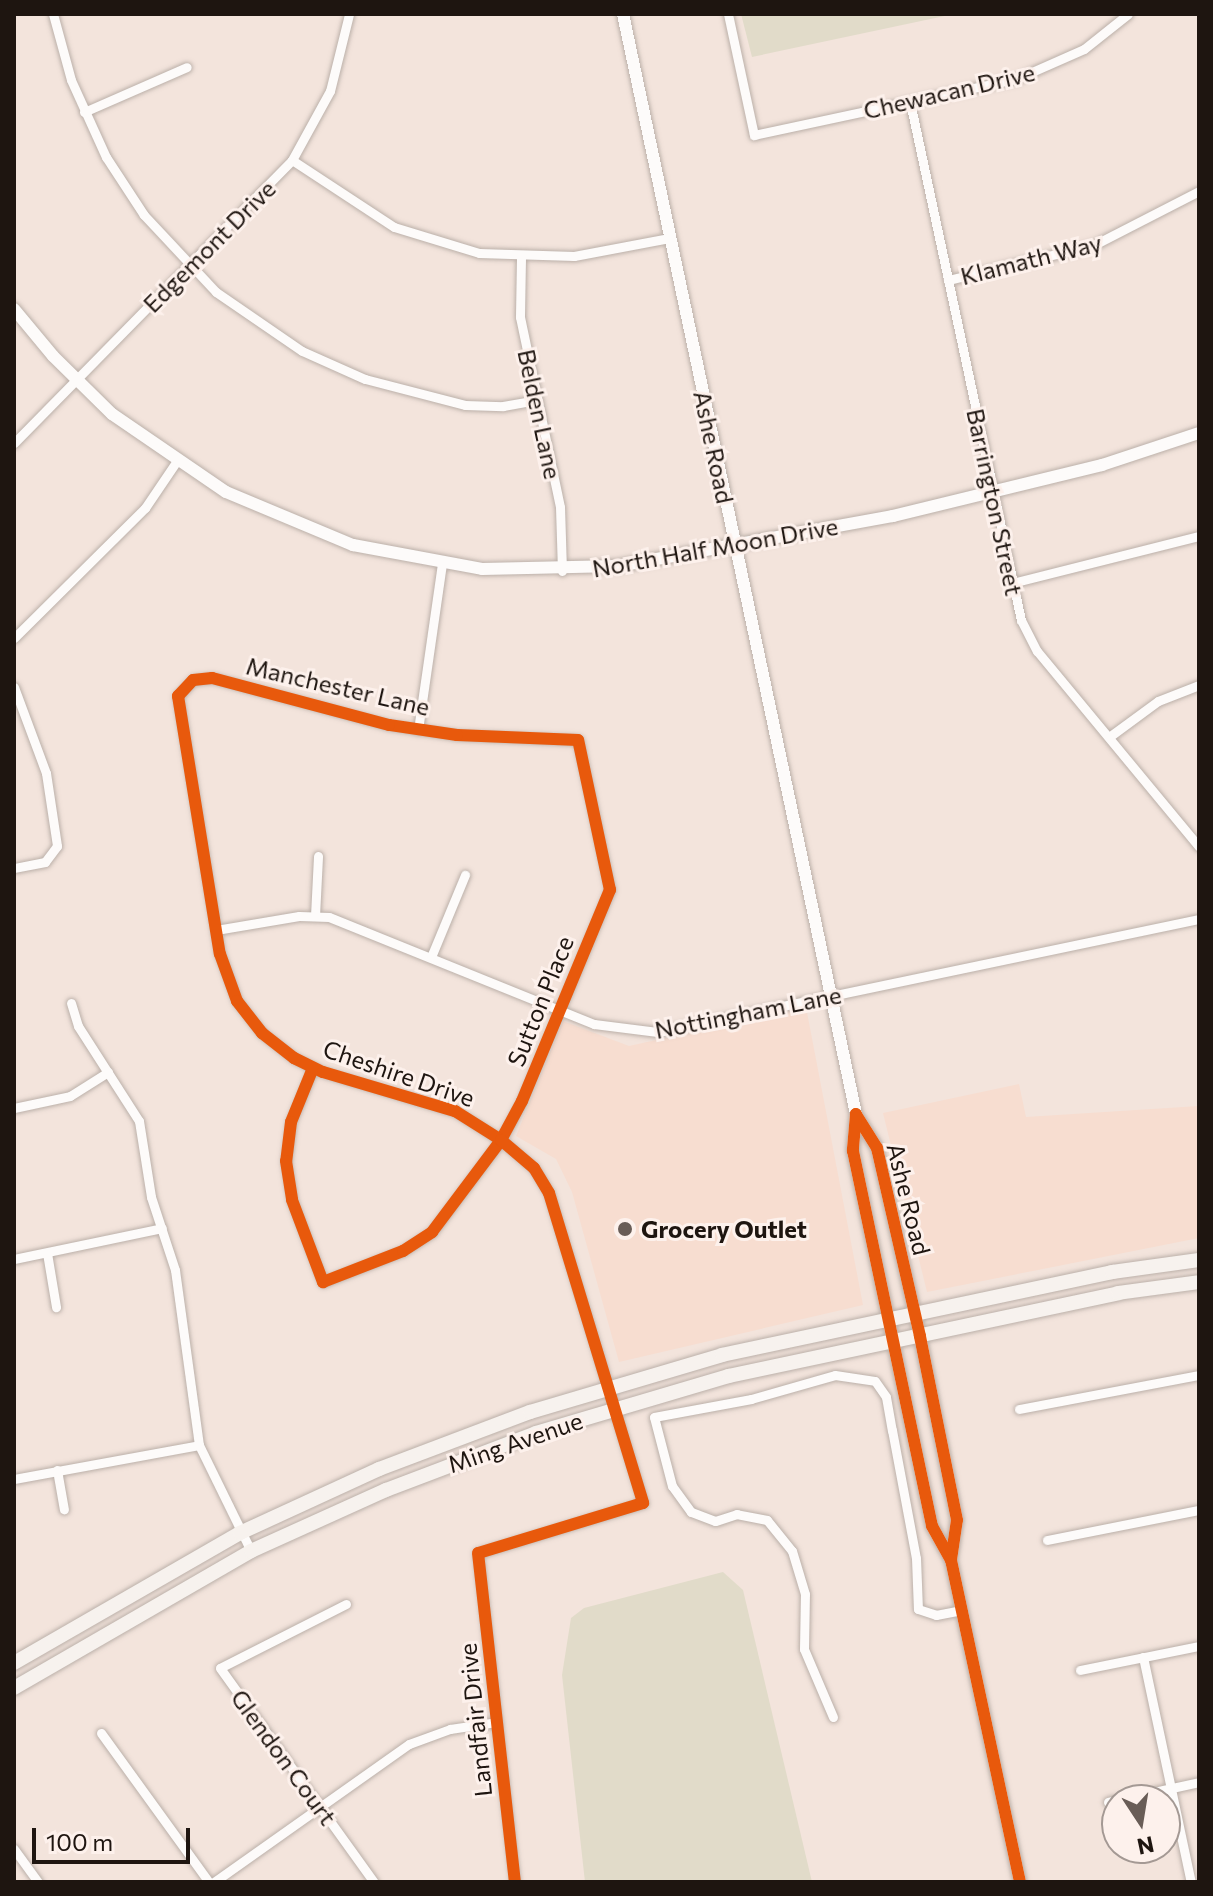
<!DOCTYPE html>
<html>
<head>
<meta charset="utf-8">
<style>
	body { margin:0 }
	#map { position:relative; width:1213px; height:1896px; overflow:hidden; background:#f3e4dc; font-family:Commissioner,sans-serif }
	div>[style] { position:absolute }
	.built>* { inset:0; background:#f7ddd0 }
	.green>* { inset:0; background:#e1dbc9 }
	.roads { filter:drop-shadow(0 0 2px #bbb0a9) drop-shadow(0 0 2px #bbb0a9) }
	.minor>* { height:9px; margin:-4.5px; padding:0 4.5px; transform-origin:4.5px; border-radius:4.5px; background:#fdfbfa }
	.tertiary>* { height:12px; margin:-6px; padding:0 6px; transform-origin:6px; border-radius:6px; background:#fdfbfa }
	.secondary>* { height:14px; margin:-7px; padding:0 7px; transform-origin:7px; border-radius:7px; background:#f7f2ee }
	.cycleway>* { height:12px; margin:-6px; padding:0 6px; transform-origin:6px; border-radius:6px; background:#e8590c }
	.dots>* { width:22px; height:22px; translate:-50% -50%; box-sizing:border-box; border:4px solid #fdf1ec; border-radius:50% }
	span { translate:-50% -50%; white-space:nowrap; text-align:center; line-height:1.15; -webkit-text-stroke:6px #fdf1ec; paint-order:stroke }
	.street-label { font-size:24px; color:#1e1510 }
	.poi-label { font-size:24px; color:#1e1510; font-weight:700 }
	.left { translate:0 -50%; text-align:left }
	.frame { position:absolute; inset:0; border:16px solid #1e1510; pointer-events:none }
	.north { position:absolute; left:1101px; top:1784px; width:80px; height:80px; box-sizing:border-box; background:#fdf1ec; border:2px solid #a49994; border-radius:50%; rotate:168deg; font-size:22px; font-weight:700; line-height:32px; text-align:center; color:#1e1510 }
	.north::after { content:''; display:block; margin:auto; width:28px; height:36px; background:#695d57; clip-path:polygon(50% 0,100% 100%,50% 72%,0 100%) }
	.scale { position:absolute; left:32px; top:1828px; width:158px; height:36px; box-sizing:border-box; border:4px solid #1e1510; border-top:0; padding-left:10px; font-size:24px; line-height:28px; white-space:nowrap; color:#1e1510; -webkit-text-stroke:6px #fdf1ec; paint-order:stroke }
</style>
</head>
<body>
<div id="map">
	<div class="built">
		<i style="clip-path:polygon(806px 1007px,863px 1305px,619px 1362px,572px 1192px,556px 1159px,516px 1136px,563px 1021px,629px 1046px)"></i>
		<i style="clip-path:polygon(1019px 1084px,1026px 1117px,1199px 1106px,1199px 1238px,927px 1292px,883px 1113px)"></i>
	</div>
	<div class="green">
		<i style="clip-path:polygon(741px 14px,954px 14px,752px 57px)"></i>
		<i style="clip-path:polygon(723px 1572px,743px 1590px,812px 1882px,585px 1882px,562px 1675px,571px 1618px,584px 1608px)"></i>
	</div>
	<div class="roads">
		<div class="minor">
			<i style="left:53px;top:14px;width:68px;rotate:74.7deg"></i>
			<i style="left:71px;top:80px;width:85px;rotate:65.6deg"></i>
			<i style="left:106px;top:157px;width:69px;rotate:56.8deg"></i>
			<i style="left:144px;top:215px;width:105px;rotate:46.9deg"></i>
			<i style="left:216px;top:292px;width:104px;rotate:34.5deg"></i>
			<i style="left:302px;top:351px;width:69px;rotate:24deg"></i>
			<i style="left:365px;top:379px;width:103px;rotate:14.6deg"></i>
			<i style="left:465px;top:405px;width:38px;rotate:2deg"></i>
			<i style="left:503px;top:406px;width:35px;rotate:-10deg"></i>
			<i style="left:728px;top:14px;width:124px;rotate:77.9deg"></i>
			<i style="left:754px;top:135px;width:268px;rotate:-12.1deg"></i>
			<i style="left:1016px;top:79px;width:74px;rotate:-23.8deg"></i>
			<i style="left:1084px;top:49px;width:56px;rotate:-38.5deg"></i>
			<i style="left:910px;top:102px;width:530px;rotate:77.91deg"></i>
			<i style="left:1021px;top:620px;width:35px;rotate:63deg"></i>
			<i style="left:1037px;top:651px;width:254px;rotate:50.4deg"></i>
			<i style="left:84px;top:112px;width:112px;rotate:-23.6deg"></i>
			<i style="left:292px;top:160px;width:122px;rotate:33.3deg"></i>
			<i style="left:394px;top:227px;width:89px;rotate:17deg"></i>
			<i style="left:479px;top:253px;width:95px;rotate:1.8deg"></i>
			<i style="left:574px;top:256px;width:97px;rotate:-10.7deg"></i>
			<i style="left:521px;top:258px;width:59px;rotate:91deg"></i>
			<i style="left:520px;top:317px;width:194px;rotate:78.1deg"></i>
			<i style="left:560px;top:507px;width:64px;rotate:88.2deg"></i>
			<i style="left:948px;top:280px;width:150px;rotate:-13.5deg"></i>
			<i style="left:1094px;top:245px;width:118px;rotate:-27.2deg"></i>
			<i style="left:14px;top:443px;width:397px;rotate:-45.5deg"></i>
			<i style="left:292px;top:160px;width:79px;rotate:-61.2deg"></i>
			<i style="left:330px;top:91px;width:79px;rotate:-76.1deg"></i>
			<i style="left:1012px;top:583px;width:193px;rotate:-14.1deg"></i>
			<i style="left:14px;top:638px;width:185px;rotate:-44.8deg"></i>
			<i style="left:145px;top:508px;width:55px;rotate:-56deg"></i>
			<i style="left:14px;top:687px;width:92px;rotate:69.6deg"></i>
			<i style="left:46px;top:773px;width:74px;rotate:81.4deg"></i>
			<i style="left:57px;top:846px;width:20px;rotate:127deg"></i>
			<i style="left:45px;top:862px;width:32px;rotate:169deg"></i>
			<i style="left:418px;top:730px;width:168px;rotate:-81.8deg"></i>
			<i style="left:1109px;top:737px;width:61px;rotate:-36.3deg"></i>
			<i style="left:1158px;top:701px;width:44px;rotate:-21.3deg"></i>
			<i style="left:315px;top:916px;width:60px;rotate:-87.1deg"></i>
			<i style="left:216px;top:930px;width:84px;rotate:-9.6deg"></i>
			<i style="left:299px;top:916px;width:30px;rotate:2deg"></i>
			<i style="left:329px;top:917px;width:286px;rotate:22deg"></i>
			<i style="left:594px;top:1024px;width:64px;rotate:7.1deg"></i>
			<i style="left:658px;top:1032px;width:553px;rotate:-11.8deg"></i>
			<i style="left:431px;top:957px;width:89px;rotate:-67.5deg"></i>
			<i style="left:71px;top:1003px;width:24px;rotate:73deg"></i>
			<i style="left:78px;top:1026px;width:113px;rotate:57.3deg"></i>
			<i style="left:139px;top:1121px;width:77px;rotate:81deg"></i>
			<i style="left:151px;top:1197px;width:77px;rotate:71.8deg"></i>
			<i style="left:175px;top:1270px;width:177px;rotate:82.2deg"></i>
			<i style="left:199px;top:1445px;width:118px;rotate:63.9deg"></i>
			<i style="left:313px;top:1068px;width:58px;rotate:112.2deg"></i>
			<i style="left:291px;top:1122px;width:39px;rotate:97deg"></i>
			<i style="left:286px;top:1161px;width:39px;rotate:81deg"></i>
			<i style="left:292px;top:1200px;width:88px;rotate:69.3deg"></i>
			<i style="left:323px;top:1282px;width:86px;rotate:-21.2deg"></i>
			<i style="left:403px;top:1251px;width:35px;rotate:-33deg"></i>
			<i style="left:432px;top:1232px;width:115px;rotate:-53.1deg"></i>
			<i style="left:501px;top:1140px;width:44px;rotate:-61.7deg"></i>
			<i style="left:522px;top:1101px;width:229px;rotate:-67.4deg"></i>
			<i style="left:610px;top:890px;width:153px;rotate:-102deg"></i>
			<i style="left:578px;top:740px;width:121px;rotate:-177.6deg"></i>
			<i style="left:457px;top:735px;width:69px;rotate:-171.6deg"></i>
			<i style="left:389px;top:725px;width:183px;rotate:-165.1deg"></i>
			<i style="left:212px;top:678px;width:19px;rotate:174deg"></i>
			<i style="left:193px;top:680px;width:22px;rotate:133deg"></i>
			<i style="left:178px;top:696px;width:261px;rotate:80.8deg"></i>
			<i style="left:220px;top:954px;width:50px;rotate:70.1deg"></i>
			<i style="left:237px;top:1001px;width:41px;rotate:52deg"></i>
			<i style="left:262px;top:1033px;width:41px;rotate:38deg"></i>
			<i style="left:294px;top:1058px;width:32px;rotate:26deg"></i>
			<i style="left:323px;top:1072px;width:138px;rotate:16.5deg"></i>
			<i style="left:455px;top:1111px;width:54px;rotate:32.2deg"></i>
			<i style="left:501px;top:1140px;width:43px;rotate:40.3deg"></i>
			<i style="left:534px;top:1168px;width:29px;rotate:59deg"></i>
			<i style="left:549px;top:1193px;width:324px;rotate:73.1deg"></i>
			<i style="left:643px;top:1503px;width:172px;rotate:163.1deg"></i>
			<i style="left:478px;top:1553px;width:331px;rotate:83.6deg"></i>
			<i style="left:14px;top:1108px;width:57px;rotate:-12.1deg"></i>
			<i style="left:70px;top:1096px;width:45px;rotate:-32.3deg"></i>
			<i style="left:47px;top:1253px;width:55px;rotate:80.5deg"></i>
			<i style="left:14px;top:1259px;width:151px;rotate:-11.8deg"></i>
			<i style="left:1019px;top:1409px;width:183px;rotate:-10.7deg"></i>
			<i style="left:57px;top:1470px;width:40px;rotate:80deg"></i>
			<i style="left:14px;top:1479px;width:188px;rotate:-10.4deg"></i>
			<i style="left:1047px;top:1540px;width:155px;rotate:-11.2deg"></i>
			<i style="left:346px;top:1604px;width:141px;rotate:153.1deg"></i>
			<i style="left:220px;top:1668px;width:264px;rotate:54.3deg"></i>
			<i style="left:1143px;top:1657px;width:230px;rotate:78deg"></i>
			<i style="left:1080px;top:1670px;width:121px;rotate:-11.4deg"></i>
			<i style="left:833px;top:1717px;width:74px;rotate:-113.1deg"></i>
			<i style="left:804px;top:1649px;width:55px;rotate:-89deg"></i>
			<i style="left:805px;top:1594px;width:45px;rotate:-106.8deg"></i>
			<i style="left:792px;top:1551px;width:40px;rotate:-129deg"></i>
			<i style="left:767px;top:1520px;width:31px;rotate:-169deg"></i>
			<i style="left:737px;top:1514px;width:23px;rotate:162deg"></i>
			<i style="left:715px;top:1521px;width:26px;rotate:-159deg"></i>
			<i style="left:691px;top:1512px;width:32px;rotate:-126deg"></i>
			<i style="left:672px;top:1486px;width:71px;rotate:-104.6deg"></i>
			<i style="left:654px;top:1417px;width:99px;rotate:-10.5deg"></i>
			<i style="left:751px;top:1399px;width:87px;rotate:-15.9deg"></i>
			<i style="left:835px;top:1375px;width:40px;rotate:8.5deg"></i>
			<i style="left:875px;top:1381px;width:19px;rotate:55deg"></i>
			<i style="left:886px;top:1397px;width:34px;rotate:80deg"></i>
			<i style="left:892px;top:1430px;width:130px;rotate:79.4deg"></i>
			<i style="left:916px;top:1558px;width:51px;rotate:87.8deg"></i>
			<i style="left:918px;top:1609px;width:19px;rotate:18deg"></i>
			<i style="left:936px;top:1615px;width:25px;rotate:-11deg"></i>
			<i style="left:101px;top:1733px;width:184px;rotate:54.1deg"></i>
			<i style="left:1108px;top:1802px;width:93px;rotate:-12.4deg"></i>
			<i style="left:14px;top:1849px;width:41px;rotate:54deg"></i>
			<i style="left:214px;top:1882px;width:239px;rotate:-35.3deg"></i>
			<i style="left:409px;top:1744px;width:44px;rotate:-20.1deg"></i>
			<i style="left:450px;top:1729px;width:48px;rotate:-8.5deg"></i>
		</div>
		<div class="tertiary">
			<i style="left:623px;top:14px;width:1124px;rotate:78.04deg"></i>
			<i style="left:14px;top:309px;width:61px;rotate:50.3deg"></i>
			<i style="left:53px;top:356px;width:83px;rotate:44.5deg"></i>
			<i style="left:112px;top:414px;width:138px;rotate:34.4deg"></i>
			<i style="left:226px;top:492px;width:138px;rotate:22.7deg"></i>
			<i style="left:353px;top:545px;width:131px;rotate:10.5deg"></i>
			<i style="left:482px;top:569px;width:136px;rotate:-1.3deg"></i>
			<i style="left:618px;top:566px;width:280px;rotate:-10.3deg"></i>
			<i style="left:893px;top:516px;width:215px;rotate:-13.7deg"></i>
			<i style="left:1102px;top:465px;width:102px;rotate:-18.3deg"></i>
			<i style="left:951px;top:1560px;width:40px;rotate:-81.5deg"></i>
			<i style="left:957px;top:1520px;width:188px;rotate:-101.4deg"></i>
			<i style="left:920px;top:1336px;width:193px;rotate:-102.9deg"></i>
			<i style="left:877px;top:1148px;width:40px;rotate:-122deg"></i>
			<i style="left:856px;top:1114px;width:37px;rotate:95deg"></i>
			<i style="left:853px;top:1151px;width:383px;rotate:78.1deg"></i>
			<i style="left:932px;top:1526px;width:39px;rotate:61deg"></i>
			<i style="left:951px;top:1560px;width:329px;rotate:77.9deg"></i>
		</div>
		<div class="secondary">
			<i style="left:14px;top:1663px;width:261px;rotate:-29.9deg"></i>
			<i style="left:240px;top:1533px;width:153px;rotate:-24.7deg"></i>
			<i style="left:379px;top:1469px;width:161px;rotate:-20.7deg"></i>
			<i style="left:530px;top:1412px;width:200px;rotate:-16.5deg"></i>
			<i style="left:722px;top:1355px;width:399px;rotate:-12deg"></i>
			<i style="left:1112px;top:1272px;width:88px;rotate:-7.9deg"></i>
			<i style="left:14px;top:1688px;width:274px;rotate:-30deg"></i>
			<i style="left:251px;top:1551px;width:148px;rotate:-24.3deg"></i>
			<i style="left:386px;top:1490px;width:160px;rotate:-20.8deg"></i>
			<i style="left:536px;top:1433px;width:201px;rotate:-16.5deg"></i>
			<i style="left:729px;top:1376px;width:398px;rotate:-12deg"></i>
			<i style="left:1118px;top:1293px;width:82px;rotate:-7.7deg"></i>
		</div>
	</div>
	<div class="cycleway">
		<i style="left:313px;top:1068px;width:58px;rotate:112.2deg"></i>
		<i style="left:291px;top:1122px;width:39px;rotate:97deg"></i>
		<i style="left:286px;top:1161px;width:39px;rotate:81deg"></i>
		<i style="left:292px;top:1200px;width:88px;rotate:69.3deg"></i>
		<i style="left:323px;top:1282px;width:86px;rotate:-21.2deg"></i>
		<i style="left:403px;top:1251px;width:35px;rotate:-33deg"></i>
		<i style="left:432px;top:1232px;width:115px;rotate:-53.1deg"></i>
		<i style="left:501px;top:1140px;width:44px;rotate:-61.7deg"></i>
		<i style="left:522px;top:1101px;width:229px;rotate:-67.4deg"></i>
		<i style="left:610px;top:890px;width:153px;rotate:-102deg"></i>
		<i style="left:578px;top:740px;width:121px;rotate:-177.6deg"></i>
		<i style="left:457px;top:735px;width:69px;rotate:-171.6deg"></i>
		<i style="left:389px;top:725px;width:183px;rotate:-165.1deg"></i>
		<i style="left:212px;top:678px;width:19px;rotate:174deg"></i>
		<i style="left:193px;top:680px;width:22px;rotate:133deg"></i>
		<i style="left:178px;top:696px;width:261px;rotate:80.8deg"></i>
		<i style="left:220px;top:954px;width:50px;rotate:70.1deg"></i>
		<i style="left:237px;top:1001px;width:41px;rotate:52deg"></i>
		<i style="left:262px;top:1033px;width:41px;rotate:38deg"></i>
		<i style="left:294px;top:1058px;width:32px;rotate:26deg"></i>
		<i style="left:323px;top:1072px;width:138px;rotate:16.5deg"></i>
		<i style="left:455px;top:1111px;width:54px;rotate:32.2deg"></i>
		<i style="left:501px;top:1140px;width:43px;rotate:40.3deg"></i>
		<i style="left:534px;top:1168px;width:29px;rotate:59deg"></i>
		<i style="left:549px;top:1193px;width:324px;rotate:73.1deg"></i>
		<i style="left:643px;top:1503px;width:172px;rotate:163.1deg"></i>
		<i style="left:478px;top:1553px;width:331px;rotate:83.6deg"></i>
		<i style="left:951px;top:1560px;width:40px;rotate:-81.5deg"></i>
		<i style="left:957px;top:1520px;width:188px;rotate:-101.4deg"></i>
		<i style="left:920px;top:1336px;width:193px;rotate:-102.9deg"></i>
		<i style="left:877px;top:1148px;width:40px;rotate:-122deg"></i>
		<i style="left:856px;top:1114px;width:37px;rotate:95deg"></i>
		<i style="left:853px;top:1151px;width:383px;rotate:78.1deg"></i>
		<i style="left:932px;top:1526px;width:39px;rotate:61deg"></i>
		<i style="left:951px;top:1560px;width:329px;rotate:77.9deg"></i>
	</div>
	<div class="dots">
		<i style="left:625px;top:1229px;background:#695d57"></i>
	</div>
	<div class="street-label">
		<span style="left:949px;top:91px;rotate:-13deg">Chewacan Drive</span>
		<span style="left:209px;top:246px;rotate:-45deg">Edgemont Drive</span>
		<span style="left:1031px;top:259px;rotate:-14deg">Klamath Way</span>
		<span style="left:540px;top:414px;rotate:78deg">Belden Lane</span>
		<span style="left:714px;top:447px;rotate:78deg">Ashe Road</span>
		<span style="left:995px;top:502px;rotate:78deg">Barrington Street</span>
		<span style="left:715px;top:547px;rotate:-10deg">North Half Moon Drive</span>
		<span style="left:338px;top:686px;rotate:13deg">Manchester Lane</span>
		<span style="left:540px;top:1001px;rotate:-68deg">Sutton Place</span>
		<span style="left:748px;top:1012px;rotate:-11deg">Nottingham Lane</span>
		<span style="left:399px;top:1073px;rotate:19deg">Cheshire Drive</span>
		<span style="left:909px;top:1199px;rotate:76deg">Ashe Road</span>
		<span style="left:515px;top:1442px;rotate:-19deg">Ming Avenue</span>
		<span style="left:475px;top:1720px;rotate:-96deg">Landfair Drive</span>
		<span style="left:284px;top:1757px;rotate:54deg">Glendon Court</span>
	</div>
	<div class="poi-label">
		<span class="left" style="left:641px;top:1229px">Grocery Outlet</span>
	</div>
	<div class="frame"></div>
	<div class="north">N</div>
	<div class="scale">100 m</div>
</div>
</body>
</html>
